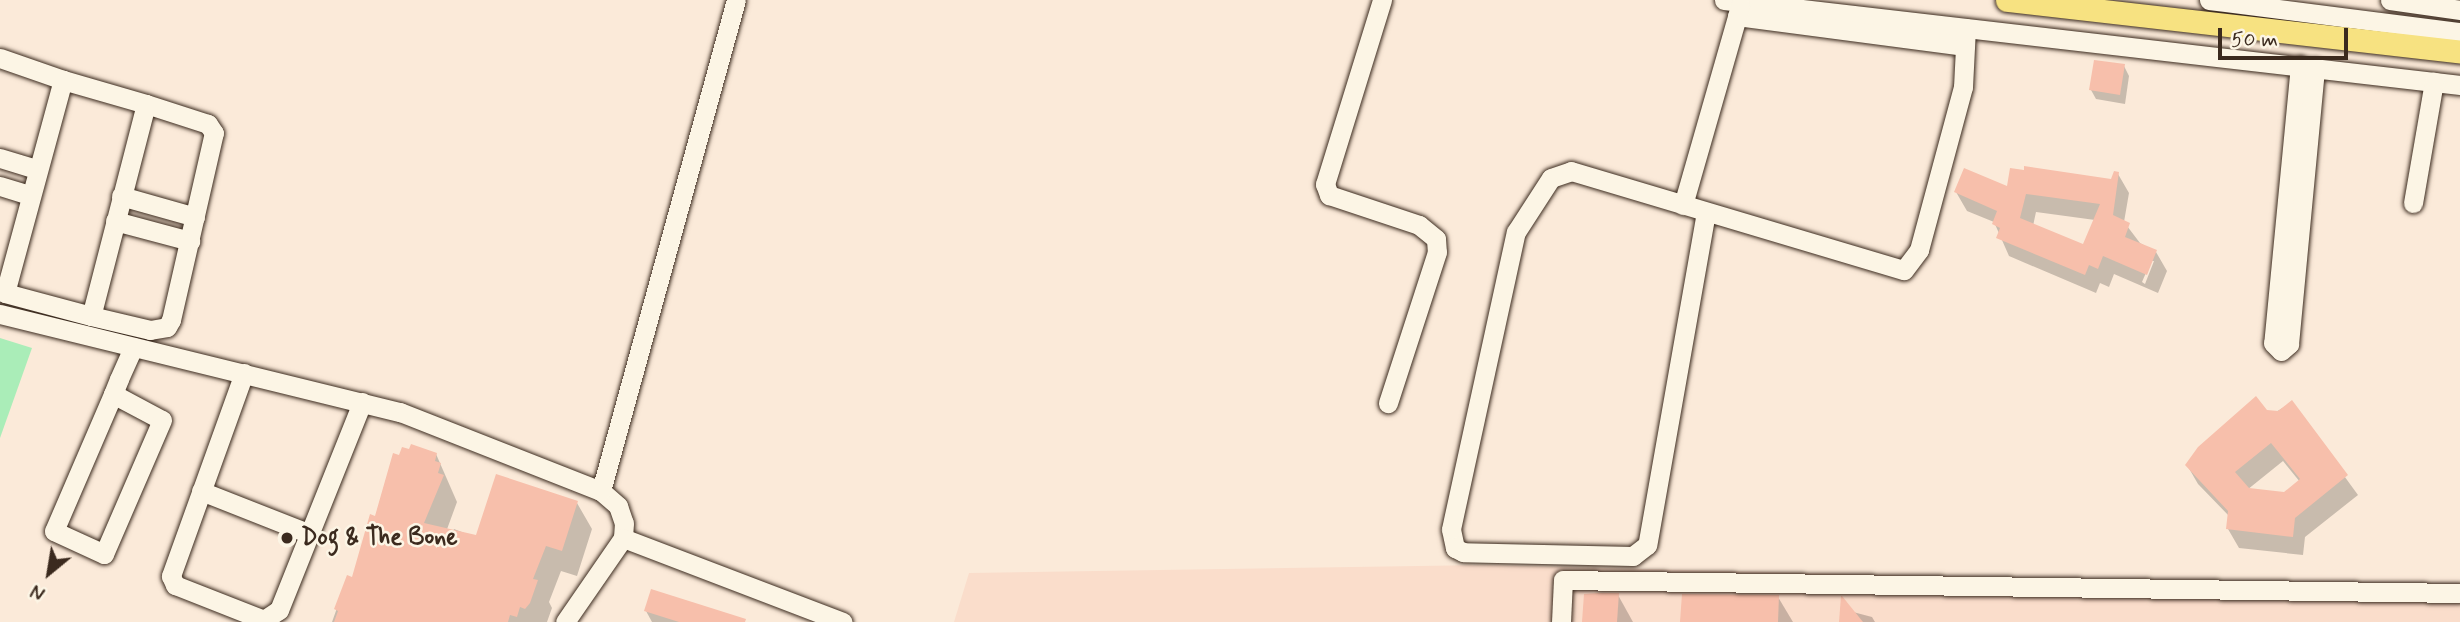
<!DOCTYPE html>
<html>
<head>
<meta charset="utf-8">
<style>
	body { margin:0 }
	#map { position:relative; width:2460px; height:622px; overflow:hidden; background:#fbead9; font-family:Mynerve,sans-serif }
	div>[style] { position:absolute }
	.built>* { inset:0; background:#faddcb }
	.green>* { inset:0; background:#aaedb8 }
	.shadow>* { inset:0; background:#0003 }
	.building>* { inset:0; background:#f7bfab }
	.roads { filter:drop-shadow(0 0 2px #3b2a1e) drop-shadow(0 0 2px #3b2a1e) }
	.minor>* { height:19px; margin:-9.5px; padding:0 9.5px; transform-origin:9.5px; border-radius:9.5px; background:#fcf5e5 }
	.major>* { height:23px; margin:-11.5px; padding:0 11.5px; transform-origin:11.5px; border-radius:11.5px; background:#f7e281 }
	.dots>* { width:19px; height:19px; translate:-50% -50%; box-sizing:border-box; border:4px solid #fcf5e5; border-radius:50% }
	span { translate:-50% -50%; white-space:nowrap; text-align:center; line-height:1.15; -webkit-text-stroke:5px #fcf5e5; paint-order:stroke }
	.poi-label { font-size:24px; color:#3b2a1e; font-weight:700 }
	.left { translate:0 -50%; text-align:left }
	.north { position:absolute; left:14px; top:538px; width:70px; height:70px; -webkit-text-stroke:5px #fcf5e5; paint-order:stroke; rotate:210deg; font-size:19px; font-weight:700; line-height:28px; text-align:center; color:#3b2a1e }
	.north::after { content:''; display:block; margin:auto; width:24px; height:32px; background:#3b2a1e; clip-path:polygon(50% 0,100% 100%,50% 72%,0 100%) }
	.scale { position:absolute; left:2218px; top:28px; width:130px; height:32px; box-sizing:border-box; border:4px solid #3b2a1e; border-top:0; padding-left:9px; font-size:21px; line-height:24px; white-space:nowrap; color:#3b2a1e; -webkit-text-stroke:5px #fcf5e5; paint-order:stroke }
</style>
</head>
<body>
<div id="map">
	<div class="built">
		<i style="clip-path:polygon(1484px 565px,2460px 589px,2460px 622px,954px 622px,969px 573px)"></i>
	</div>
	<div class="green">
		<i style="clip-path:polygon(0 338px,32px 348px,0 438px)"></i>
	</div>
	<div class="shadow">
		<i style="clip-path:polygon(2124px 66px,2129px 76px,2125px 104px,2096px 99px,2091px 90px)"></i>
		<i style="clip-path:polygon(evenodd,2118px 174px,2129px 193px,2124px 222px,2140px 243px,2156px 252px,2167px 271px,2158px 293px,2114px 274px,2109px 287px,2100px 283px,2096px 293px,2009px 256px,1994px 222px,1967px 211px,1956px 192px,2112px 181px,2118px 174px,2036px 212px,2095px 220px,2084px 247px,2033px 226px,2036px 212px,2118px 174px,2151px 261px,2154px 261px,2145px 284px,2142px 282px,2151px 261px)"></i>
		<i style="clip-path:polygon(evenodd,2291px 403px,2358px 495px,2305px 537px,2303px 555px,2239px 548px,2228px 529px,2230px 517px,2198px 484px,2187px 465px,2291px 403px,2283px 461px,2300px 482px,2284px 494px,2247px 490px,2283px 461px)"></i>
		<i style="clip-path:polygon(436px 454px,457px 502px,446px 532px,452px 534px,454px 529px,477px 538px,577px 503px,592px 529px,577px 576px,561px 571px,549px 602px,552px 608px,547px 622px,332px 622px,348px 577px,353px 579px,371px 516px,377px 518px)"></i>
		<i style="clip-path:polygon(1618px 595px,1633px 622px,1584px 622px)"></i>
		<i style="clip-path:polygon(1778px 597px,1793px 622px,1682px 622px)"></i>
		<i style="clip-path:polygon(646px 611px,737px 622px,652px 622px)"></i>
		<i style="clip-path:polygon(1853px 612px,1872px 617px,1875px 622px,1842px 622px)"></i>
	</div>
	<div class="building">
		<i style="clip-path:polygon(2094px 60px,2125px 64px,2120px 95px,2089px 90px)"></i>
		<i style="clip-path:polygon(evenodd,2024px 166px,2111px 179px,2114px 171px,2119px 172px,2113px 215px,2130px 223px,2125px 237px,2157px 250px,2147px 275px,2103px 256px,2098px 269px,2089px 265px,2085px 275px,1996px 238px,2000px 228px,1992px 224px,1997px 211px,1954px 192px,1964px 168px,2007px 186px,2010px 168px,2024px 170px,2024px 166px,2026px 194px,2100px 204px,2083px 244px,2020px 218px,2026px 194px)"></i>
		<i style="clip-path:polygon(evenodd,2256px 396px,2267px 410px,2278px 411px,2292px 400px,2348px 475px,2295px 518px,2293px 537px,2226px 529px,2228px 511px,2185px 465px,2198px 447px,2256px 396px,2271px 443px,2300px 479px,2284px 492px,2249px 488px,2235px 472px,2271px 443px)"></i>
		<i style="clip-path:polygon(411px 444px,437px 453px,435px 461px,441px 463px,438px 473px,444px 475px,424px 523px,476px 535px,496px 474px,578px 501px,562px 551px,546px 546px,533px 579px,538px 580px,530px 603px,525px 609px,520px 607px,517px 617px,510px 615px,508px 622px,334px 622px,338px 611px,334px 609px,347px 575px,352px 577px,370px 514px,375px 516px,393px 453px,399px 455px,402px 447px,409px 449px)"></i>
		<i style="clip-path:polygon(651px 589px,746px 619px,745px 622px,679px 622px,644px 611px)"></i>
		<i style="clip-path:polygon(1598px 593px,1619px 593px,1617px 622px,1582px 622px,1584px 594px)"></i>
		<i style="clip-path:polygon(1682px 594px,1779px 595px,1778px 622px,1680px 622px)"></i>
		<i style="clip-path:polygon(1841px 596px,1842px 596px,1863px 622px,1839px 622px)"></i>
	</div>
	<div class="roads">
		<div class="minor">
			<i style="left:1382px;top:0;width:193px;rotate:107.2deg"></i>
			<i style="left:1325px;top:184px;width:12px;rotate:70deg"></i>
			<i style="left:1329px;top:195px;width:95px;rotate:18.4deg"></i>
			<i style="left:1419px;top:225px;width:22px;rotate:39deg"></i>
			<i style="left:1436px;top:239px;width:13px;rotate:86deg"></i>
			<i style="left:1437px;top:252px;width:159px;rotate:108deg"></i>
			<i style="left:1724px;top:0;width:741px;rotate:6.59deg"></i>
			<i style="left:2209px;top:0;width:253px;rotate:7.3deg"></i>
			<i style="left:2390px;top:0;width:71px;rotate:8.1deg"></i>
			<i style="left:1737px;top:16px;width:230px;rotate:7.5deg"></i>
			<i style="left:0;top:58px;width:67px;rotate:19.2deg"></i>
			<i style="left:2300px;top:65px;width:279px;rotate:95.5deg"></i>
			<i style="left:2273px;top:343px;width:11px;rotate:45deg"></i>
			<i style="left:2281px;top:351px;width:11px;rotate:-41deg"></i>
			<i style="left:2289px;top:344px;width:278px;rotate:-84.6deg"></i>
			<i style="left:63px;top:80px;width:86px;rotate:16.1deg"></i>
			<i style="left:146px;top:104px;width:219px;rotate:104.5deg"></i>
			<i style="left:91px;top:316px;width:89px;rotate:-165deg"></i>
			<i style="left:5px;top:293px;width:221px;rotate:-74.8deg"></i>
			<i style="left:0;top:158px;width:39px;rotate:17deg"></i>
			<i style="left:0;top:186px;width:31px;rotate:17deg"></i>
			<i style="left:121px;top:196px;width:77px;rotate:15.8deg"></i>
			<i style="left:2413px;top:203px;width:123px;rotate:-80.2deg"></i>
			<i style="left:1683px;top:205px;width:207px;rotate:-74deg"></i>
			<i style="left:1706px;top:212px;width:338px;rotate:100deg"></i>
			<i style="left:1647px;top:545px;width:18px;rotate:142deg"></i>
			<i style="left:1633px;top:556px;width:170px;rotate:-178.7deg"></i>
			<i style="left:1463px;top:552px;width:9px;rotate:-153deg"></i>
			<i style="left:1455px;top:548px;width:19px;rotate:-102deg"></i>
			<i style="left:1451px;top:529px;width:304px;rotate:-77.7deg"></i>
			<i style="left:1516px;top:232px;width:64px;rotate:-57.1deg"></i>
			<i style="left:1551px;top:178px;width:21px;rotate:-19deg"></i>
			<i style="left:1571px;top:171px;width:347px;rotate:16.6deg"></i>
			<i style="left:1904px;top:270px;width:25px;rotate:-53deg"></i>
			<i style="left:1919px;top:250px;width:169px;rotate:-74.9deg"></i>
			<i style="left:1963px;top:87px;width:59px;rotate:-87.1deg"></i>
			<i style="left:115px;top:221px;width:78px;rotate:14.9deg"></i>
			<i style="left:0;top:314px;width:412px;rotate:13.8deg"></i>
			<i style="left:400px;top:412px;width:216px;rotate:21.5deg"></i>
			<i style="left:601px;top:491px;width:23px;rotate:41deg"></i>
			<i style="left:618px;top:506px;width:18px;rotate:71deg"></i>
			<i style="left:624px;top:523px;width:15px;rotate:94deg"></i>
			<i style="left:623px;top:538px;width:102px;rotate:124.6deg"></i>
			<i style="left:91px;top:316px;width:61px;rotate:13.3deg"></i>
			<i style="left:150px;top:330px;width:17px;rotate:-10deg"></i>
			<i style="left:167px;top:327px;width:8px;rotate:-60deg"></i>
			<i style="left:171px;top:320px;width:192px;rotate:-77.1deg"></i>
			<i style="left:214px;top:133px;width:11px;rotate:-124deg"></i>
			<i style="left:208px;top:124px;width:65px;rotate:-162.1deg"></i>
			<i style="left:244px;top:373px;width:216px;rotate:109.8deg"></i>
			<i style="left:171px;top:576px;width:10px;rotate:66deg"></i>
			<i style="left:175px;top:585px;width:96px;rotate:21.5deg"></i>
			<i style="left:264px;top:620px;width:18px;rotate:-34deg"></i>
			<i style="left:279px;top:610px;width:224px;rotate:-68.2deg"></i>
			<i style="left:113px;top:394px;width:55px;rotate:28deg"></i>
			<i style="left:162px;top:420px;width:146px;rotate:113.4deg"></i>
			<i style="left:104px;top:554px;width:55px;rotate:-155.3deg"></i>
			<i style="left:54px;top:531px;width:149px;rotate:-66.7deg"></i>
			<i style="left:113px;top:394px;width:16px;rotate:-68deg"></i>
			<i style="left:119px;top:379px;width:35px;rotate:-66deg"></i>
			<i style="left:201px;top:491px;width:117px;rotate:21.5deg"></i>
			<i style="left:601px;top:491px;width:509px;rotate:-74.63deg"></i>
			<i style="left:623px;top:538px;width:235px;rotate:20.9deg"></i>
			<i style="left:1561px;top:622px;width:42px;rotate:-87.3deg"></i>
			<i style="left:1563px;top:580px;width:897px;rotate:0.83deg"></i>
		</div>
		<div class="major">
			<i style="left:2007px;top:0;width:456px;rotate:6.5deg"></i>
		</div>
	</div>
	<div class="dots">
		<i style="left:287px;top:538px;background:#3b2a1e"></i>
	</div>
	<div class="poi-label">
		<span class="left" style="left:301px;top:538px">Dog &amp; The Bone</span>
	</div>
	<div class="north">N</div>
	<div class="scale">50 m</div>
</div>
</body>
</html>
